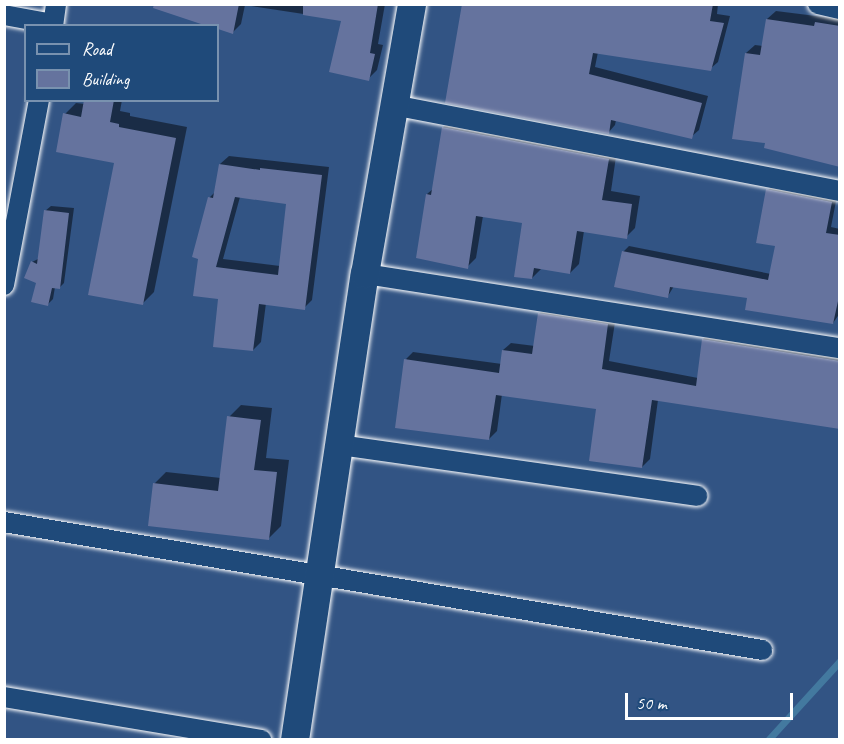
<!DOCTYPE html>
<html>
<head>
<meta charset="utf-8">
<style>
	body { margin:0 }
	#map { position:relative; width:844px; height:744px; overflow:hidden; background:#325484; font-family:Caveat,sans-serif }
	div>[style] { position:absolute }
	.shadow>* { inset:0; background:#0007 }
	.stream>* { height:7px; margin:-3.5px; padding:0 3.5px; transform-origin:3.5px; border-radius:3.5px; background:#43799f }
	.building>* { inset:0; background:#65739e }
	.roads { filter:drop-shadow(0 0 2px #fff) drop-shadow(0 0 2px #fff) }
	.street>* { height:20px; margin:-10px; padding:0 10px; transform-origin:10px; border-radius:10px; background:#1f4a7a }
	.secondary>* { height:28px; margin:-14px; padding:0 14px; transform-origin:14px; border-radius:14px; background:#1f4a7a }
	span { translate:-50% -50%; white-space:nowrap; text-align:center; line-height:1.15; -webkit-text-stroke:6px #1f4a7a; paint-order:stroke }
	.frame { position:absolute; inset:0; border:6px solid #fff; pointer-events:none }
	.legend { position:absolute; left:24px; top:24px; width:195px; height:78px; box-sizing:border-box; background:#1f4a7a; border:2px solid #7992af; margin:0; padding:8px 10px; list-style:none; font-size:18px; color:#fff }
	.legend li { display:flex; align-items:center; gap:12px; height:30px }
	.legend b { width:30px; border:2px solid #7992af }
	.scale { position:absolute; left:625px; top:693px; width:168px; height:27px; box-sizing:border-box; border:3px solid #fff; border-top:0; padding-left:8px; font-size:18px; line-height:21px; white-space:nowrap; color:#fff; -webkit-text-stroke:4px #1f4a7a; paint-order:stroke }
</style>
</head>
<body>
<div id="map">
	<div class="shadow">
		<i style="clip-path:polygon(179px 4px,385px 4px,378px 44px,383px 45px,377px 70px,368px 79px,343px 20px,245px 5px,241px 24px,233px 32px,218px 28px)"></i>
		<i style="clip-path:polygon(557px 4px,718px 4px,717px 14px,730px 16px,718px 62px,710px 69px,598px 52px,595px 67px,708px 96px,699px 130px,691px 137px,616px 120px,615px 125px,608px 133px)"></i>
		<i style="clip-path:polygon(776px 11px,840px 19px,840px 163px,767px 142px,746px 53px,755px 45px,763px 46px,767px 19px)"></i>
		<i style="clip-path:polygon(85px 100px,122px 100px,120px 111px,130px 113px,130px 116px,187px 127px,154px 292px,142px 304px,116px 162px,65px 114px,76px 103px,85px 104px)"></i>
		<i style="clip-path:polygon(452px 118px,617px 150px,611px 191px,640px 196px,635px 228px,626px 237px,584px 231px,579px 264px,570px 273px,542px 268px,532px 278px,524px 222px,483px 216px,476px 258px,467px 267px,427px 194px,434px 188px,443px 127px)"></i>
		<i style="clip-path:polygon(evenodd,229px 156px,329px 167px,312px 300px,304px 308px,266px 303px,261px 342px,253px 350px,220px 298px,194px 295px,210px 197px,215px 192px,220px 164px,229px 156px,240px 197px,288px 202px,280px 266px,223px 259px,240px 197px)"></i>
		<i style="clip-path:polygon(774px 184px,837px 196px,831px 227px,840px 229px,840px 313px,833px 323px,749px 297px,674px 286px,668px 296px,623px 252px,629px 246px,771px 274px,776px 245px,768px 190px)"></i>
		<i style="clip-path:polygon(51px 206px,74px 208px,64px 283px,59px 288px,55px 287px,53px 299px,48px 304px,37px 282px,32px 262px,40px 258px,45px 211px)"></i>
		<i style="clip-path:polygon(547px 306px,616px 316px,609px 361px,698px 378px,703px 339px,711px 331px,840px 351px,840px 427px,658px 400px,650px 459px,642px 467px,598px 408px,502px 394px,497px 431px,489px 439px,406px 359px,413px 352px,502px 364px,503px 350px,511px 343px,535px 346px,539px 314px)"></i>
		<i style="clip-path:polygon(241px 405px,272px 408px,266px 458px,289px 460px,281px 526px,268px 539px,154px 484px,166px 472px,221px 478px,229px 417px)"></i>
	</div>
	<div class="stream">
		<i style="left:768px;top:740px;width:107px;rotate:-47.7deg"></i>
	</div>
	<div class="building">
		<i style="clip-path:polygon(154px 4px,239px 4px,233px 34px,218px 29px,218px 26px,207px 26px,153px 8px)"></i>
		<i style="clip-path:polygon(303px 4px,378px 4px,370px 53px,375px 54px,369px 81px,329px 72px,341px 21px,303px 15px)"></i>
		<i style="clip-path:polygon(462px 4px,713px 4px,710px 21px,724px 23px,711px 71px,593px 53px,589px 74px,702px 103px,692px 139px,611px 120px,609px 134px,445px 103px)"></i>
		<i style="clip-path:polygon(766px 19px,814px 26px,815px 22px,840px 26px,840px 167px,764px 148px,765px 143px,732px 139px,745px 53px,760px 55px)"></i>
		<i style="clip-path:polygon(84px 100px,114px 100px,110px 122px,119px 124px,119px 127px,176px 138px,143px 305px,88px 295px,114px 163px,56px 152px,63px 113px,81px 117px)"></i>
		<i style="clip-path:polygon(442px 127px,609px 159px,602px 200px,632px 204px,627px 239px,577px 231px,570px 274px,534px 268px,532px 279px,514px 277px,522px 223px,476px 216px,468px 269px,416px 258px,426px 194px,431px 195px)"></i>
		<i style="clip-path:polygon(evenodd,219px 164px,260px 170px,260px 168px,322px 175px,305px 310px,259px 304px,253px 351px,213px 347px,218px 299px,193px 296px,198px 259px,192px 257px,208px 197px,213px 198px,219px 164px,235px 197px,286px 204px,278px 275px,216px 267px,235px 197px)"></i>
		<i style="clip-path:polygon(766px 189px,832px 202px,826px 233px,840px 235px,840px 292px,833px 324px,745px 310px,747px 298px,670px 287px,668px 298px,614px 287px,622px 251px,768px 280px,775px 246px,756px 243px)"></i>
		<i style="clip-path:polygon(44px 210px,69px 213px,60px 289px,52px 288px,48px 306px,31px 302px,36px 283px,24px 278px,31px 261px,37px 264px)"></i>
		<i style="clip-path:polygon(538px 313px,608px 324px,602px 369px,696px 386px,702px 339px,840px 361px,840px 429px,652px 400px,642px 468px,589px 461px,596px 409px,496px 395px,489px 440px,395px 428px,404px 359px,499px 373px,502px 350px,532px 354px)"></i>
		<i style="clip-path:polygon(227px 416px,261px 420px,254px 470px,277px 472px,269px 540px,148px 526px,153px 483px,218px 491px)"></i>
	</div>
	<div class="roads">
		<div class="street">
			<i style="left:818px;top:4px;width:23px;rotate:13deg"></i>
			<i style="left:4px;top:15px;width:50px;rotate:10.4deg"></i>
			<i style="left:53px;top:26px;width:22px;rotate:-82deg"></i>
			<i style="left:393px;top:105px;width:455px;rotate:10.9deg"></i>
			<i style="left:365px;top:274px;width:481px;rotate:8.9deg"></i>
			<i style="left:4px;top:285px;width:188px;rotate:-79.3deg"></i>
			<i style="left:340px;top:445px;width:361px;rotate:8.1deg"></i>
			<i style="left:4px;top:522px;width:769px;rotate:9.58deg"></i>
			<i style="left:4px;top:697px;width:261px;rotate:9.5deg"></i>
		</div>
		<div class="secondary">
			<i style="left:295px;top:740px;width:471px;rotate:-81.5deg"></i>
			<i style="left:365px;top:274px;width:274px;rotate:-80.1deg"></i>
		</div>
	</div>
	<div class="frame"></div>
	<ul class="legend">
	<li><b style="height:8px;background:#1f4a7a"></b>Road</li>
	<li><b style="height:16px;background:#65739e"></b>Building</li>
	</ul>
	<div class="scale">50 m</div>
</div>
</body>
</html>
